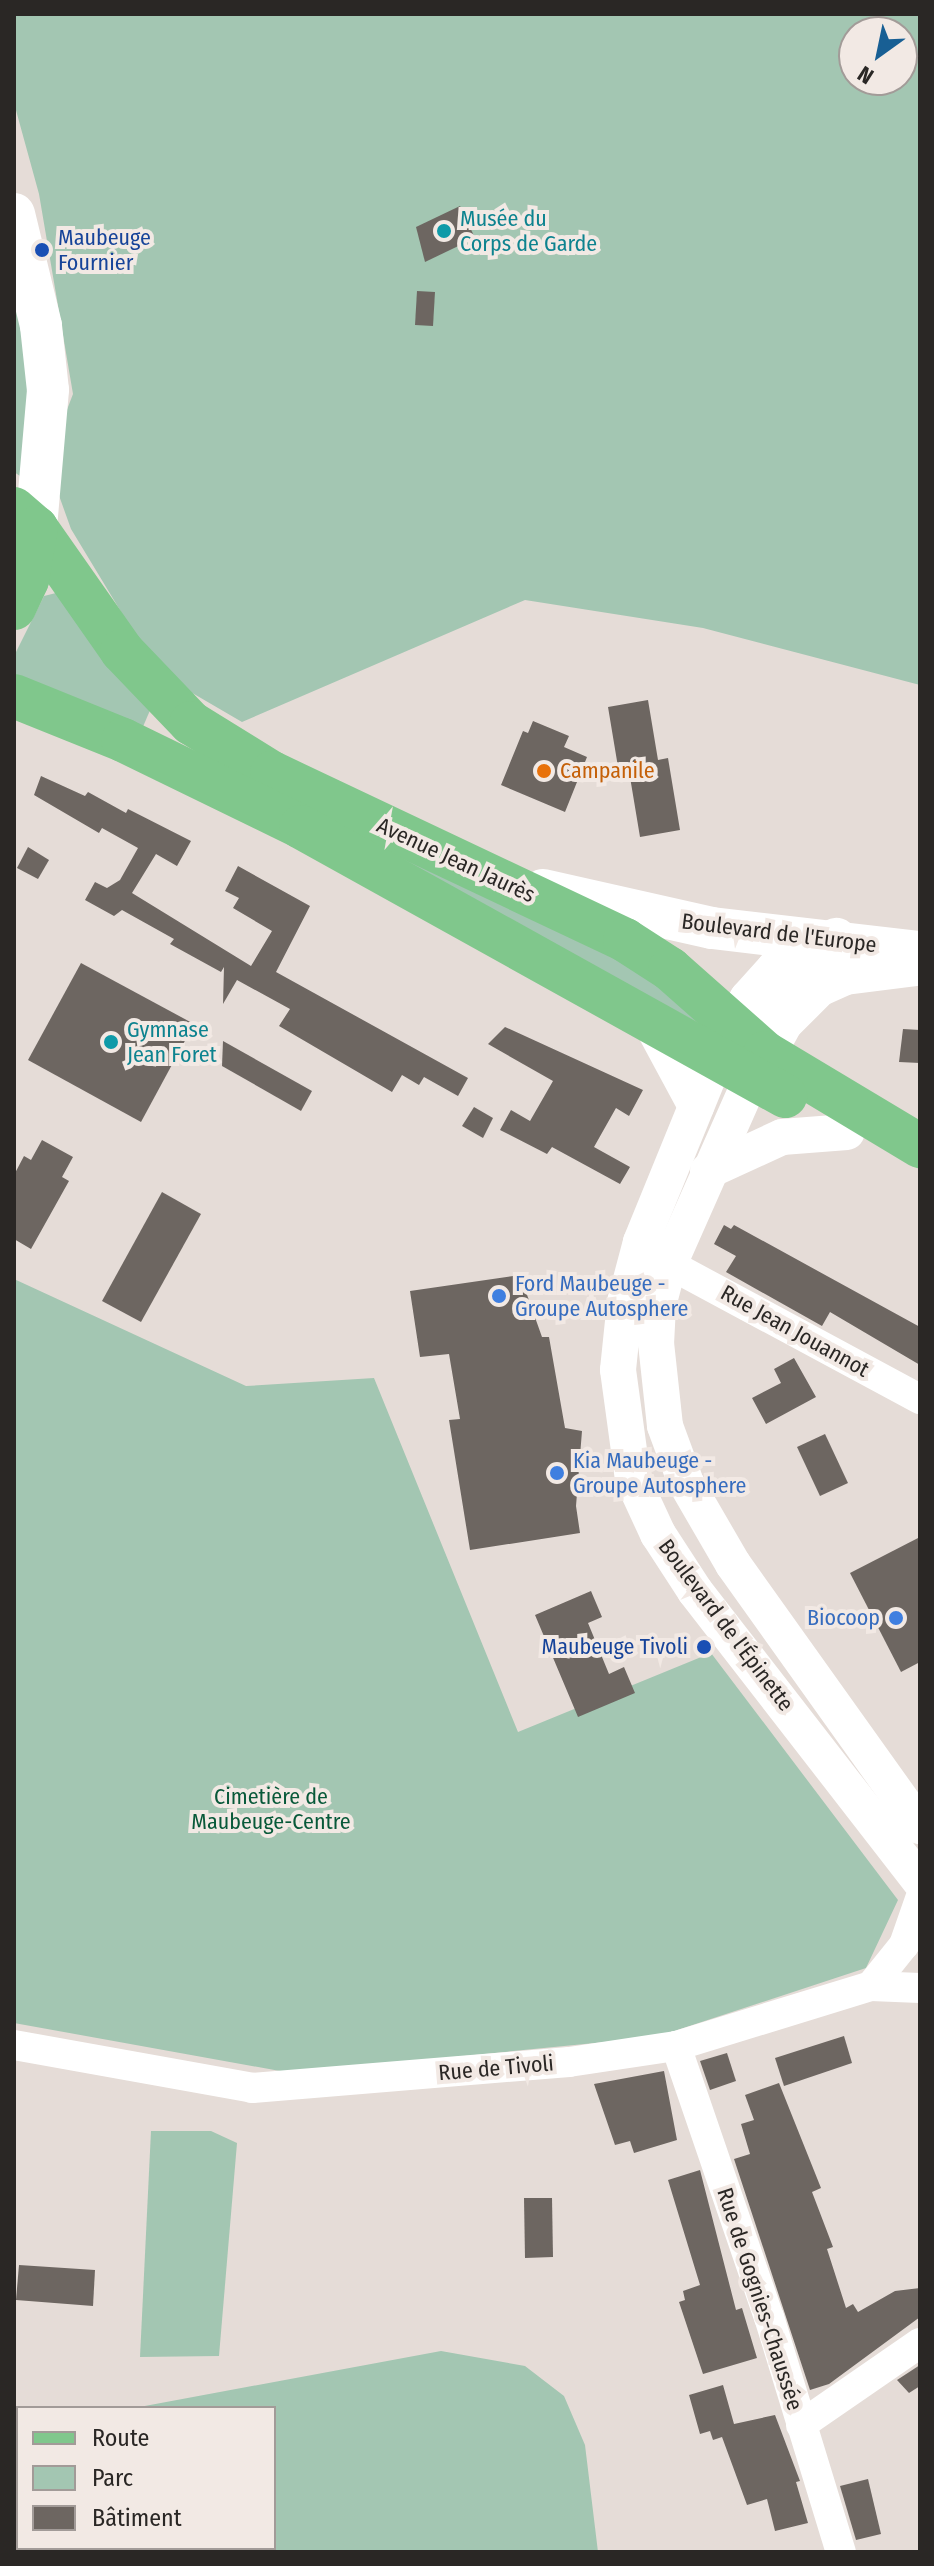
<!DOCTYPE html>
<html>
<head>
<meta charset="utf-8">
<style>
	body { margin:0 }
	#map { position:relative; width:934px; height:2566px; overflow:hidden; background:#e5dcd7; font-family:"Fira Sans Condensed",sans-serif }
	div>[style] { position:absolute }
	.green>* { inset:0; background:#a3c6b2 }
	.building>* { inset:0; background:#6d6661 }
	.minor>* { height:30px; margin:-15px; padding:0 15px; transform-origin:15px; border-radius:15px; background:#fff }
	.tertiary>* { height:36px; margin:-18px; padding:0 18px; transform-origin:18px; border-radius:18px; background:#fff }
	.secondary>* { height:42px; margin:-21px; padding:0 21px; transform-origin:21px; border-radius:21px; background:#fff }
	.primary>* { height:44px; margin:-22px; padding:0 22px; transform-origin:22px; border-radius:22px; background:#80c78c }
	.dots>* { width:22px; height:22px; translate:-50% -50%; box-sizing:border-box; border:4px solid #f2e9e4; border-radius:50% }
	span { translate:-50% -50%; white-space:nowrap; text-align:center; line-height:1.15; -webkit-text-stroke:8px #f2e9e4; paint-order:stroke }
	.culture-label { font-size:22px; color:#0d838f }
	.left { translate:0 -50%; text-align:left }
	.transit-label { font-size:22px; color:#164399 }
	.right { translate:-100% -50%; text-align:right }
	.food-label { font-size:22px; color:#c56008 }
	.street-label { font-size:22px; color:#2a2725 }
	.shop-label { font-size:22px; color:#366cbe }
	.park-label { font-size:22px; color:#085939 }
	.frame { position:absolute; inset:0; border:16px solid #2a2725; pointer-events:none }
	.legend { position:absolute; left:16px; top:2406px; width:260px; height:144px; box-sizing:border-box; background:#f2e9e4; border:2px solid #a29b98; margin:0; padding:10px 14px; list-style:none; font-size:24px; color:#2a2725 }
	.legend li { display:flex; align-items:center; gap:16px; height:40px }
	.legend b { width:40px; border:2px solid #a29b98 }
	.north { position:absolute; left:838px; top:16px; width:80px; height:80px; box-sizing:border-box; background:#f2e9e4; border:2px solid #a29b98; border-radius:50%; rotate:213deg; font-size:22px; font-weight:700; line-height:32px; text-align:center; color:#2a2725 }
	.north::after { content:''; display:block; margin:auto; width:28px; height:36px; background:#185f94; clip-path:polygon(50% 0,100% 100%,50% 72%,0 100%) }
</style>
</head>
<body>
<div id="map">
	<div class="green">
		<i style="clip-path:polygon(evenodd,14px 14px,920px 14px,920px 685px,703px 628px,525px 600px,242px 722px,158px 673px,71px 529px,47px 462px,73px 394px,39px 194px,14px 103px,14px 14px,854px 32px,902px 32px,902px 80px,854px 80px,854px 32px)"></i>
		<i style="clip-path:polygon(14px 281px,39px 361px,23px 478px,14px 472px)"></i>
		<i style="clip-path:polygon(60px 592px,151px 708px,142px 729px,14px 678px,14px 656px,44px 596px)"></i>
		<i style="clip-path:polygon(408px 855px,647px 969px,704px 1026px,402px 865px)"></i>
		<i style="clip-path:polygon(14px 1279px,246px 1386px,374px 1378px,518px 1732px,711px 1653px,898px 1900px,866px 1968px,656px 2037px,291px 2073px,14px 2023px)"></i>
		<i style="clip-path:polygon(151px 2131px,211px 2131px,237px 2143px,219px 2356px,140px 2357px)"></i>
		<i style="clip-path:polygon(441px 2351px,525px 2366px,564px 2396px,585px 2445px,598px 2552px,79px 2552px,274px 2548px,274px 2408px,134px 2408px)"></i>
		<i style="clip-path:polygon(18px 2431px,18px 2548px,61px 2552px,14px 2552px)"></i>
	</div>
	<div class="building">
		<i style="clip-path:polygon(460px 206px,475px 238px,425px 262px,416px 227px)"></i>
		<i style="clip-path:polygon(417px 291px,435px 292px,433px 326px,415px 325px)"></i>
		<i style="clip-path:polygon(648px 700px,658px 760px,668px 758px,680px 830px,640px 837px,628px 765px,618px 767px,608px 707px)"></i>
		<i style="clip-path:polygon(533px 721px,569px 736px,564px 747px,587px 757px,565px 812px,501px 785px,523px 731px,528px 733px)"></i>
		<i style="clip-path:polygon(41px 776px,85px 796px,88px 792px,126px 813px,128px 809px,191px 841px,177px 866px,156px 854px,132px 893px,251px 966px,272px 931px,233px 908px,239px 898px,225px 891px,238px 866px,310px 906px,276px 972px,468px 1078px,458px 1096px,424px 1077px,419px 1085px,402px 1075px,392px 1092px,279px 1026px,290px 1009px,237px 980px,223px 1004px,224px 967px,221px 972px,170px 944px,174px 939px,122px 910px,114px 916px,85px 900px,95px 882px,107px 888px,120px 880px,138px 848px,102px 828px,99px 833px,34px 795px)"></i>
		<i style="clip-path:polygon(28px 847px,49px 860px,38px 879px,17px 868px)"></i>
		<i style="clip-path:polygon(81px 963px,194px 1024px,141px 1122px,28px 1060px)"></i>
		<i style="clip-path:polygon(505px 1027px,643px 1090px,629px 1116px,616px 1108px,594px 1147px,630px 1167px,620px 1184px,552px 1147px,547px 1154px,500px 1130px,511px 1110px,530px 1121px,553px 1081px,488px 1044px)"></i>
		<i style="clip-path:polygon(903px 1029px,920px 1030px,920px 1063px,899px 1062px)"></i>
		<i style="clip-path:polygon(223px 1041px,312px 1091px,301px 1111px,222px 1066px)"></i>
		<i style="clip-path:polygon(474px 1107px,493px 1118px,483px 1138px,462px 1126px)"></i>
		<i style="clip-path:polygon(42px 1140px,73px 1157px,62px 1177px,69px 1181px,31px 1249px,14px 1239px,14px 1175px,24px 1156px,31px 1160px)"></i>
		<i style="clip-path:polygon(162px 1192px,201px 1214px,141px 1322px,102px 1301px)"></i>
		<i style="clip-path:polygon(724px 1225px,731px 1229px,734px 1225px,920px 1327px,920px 1365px,830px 1312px,822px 1326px,726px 1272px,736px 1256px,714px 1244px)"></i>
		<i style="clip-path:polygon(520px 1275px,542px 1337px,549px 1337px,565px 1428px,582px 1431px,576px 1506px,580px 1533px,470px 1550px,449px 1420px,460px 1419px,449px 1354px,420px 1357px,410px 1291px)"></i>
		<i style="clip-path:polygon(794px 1358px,816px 1397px,766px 1424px,752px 1398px,781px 1383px,774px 1369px)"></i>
		<i style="clip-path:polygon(825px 1434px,848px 1483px,820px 1496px,797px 1447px)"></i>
		<i style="clip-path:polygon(920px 1537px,920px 1662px,901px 1672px,850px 1573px)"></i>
		<i style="clip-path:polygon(591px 1591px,602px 1617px,588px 1623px,609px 1674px,624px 1667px,635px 1693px,578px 1717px,535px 1615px)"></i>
		<i style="clip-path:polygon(844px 2036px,852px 2063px,784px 2086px,775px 2058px)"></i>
		<i style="clip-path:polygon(727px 2053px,736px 2081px,710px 2090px,700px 2061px)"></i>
		<i style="clip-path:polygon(664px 2071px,677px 2140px,634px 2153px,630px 2141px,615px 2145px,594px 2084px)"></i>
		<i style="clip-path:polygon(779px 2083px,821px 2188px,812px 2192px,833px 2247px,827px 2249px,846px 2308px,853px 2304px,858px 2312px,895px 2291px,920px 2288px,920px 2317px,829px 2384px,810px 2390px,734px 2159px,750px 2154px,741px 2124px,754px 2120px,745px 2095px)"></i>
		<i style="clip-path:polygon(700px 2170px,736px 2310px,742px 2308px,757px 2358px,703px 2374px,679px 2302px,685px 2300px,683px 2291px,700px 2285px,668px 2180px)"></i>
		<i style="clip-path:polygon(524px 2198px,552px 2198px,553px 2257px,525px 2258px)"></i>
		<i style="clip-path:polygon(19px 2265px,95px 2270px,93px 2306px,16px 2300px)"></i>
		<i style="clip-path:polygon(920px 2365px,920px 2386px,909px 2393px,897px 2380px)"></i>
		<i style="clip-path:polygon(723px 2385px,734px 2424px,775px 2415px,800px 2481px,796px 2482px,808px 2523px,775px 2531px,767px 2499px,747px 2505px,722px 2437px,713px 2440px,710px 2431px,700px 2434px,689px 2395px)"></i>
		<i style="clip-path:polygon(868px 2479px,881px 2534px,856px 2540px,840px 2486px)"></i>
	</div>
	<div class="minor">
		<i style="left:669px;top:1264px;width:285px;rotate:28.3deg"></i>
		<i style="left:871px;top:1986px;width:49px;rotate:2.3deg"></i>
		<i style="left:14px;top:2045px;width:242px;rotate:10.2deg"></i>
		<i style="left:252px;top:2088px;width:318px;rotate:-4.7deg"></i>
		<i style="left:569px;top:2062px;width:108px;rotate:-8.5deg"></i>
		<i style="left:676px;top:2046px;width:204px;rotate:-17.1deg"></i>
		<i style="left:871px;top:1986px;width:53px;rotate:-51.2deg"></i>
		<i style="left:904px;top:1945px;width:49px;rotate:-70.8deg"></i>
		<i style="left:676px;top:2046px;width:287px;rotate:71.1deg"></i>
		<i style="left:769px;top:2317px;width:246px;rotate:73deg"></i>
		<i style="left:801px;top:2425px;width:145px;rotate:-34.6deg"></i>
	</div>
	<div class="tertiary">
		<i style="left:650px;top:1021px;width:97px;rotate:61.6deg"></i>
		<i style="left:716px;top:1058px;width:199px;rotate:112.2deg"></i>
		<i style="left:641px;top:1242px;width:62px;rotate:104.9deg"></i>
		<i style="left:625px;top:1302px;width:68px;rotate:95.9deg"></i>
		<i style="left:618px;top:1370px;width:111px;rotate:82.2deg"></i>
		<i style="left:633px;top:1480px;width:60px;rotate:65.2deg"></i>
		<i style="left:658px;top:1534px;width:68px;rotate:57deg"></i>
		<i style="left:695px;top:1591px;width:367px;rotate:52.2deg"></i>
		<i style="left:752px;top:1077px;width:205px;rotate:113.9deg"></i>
		<i style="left:669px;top:1264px;width:43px;rotate:104.7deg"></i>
		<i style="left:658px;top:1306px;width:37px;rotate:93deg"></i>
		<i style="left:656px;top:1343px;width:83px;rotate:83.8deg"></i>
		<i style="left:665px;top:1426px;width:61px;rotate:69.8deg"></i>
		<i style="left:686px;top:1483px;width:94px;rotate:59.9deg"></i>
		<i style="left:733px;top:1564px;width:322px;rotate:54.5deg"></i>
		<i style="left:708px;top:1171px;width:81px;rotate:-24.7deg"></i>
		<i style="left:782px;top:1137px;width:65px;rotate:-4.4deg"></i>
	</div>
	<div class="secondary">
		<i style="left:14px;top:214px;width:115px;rotate:76.4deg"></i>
		<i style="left:41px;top:326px;width:64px;rotate:83.8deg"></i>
		<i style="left:48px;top:390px;width:139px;rotate:95deg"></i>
		<i style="left:543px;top:890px;width:173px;rotate:12.7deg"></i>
		<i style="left:712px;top:928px;width:209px;rotate:6.6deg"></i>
		<i style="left:717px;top:1057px;width:66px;rotate:-59.9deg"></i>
		<i style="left:750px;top:1000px;width:40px;rotate:-48deg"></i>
		<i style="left:777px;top:970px;width:67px;rotate:-27.7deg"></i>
		<i style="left:752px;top:1077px;width:63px;rotate:-61.4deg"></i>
		<i style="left:782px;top:1022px;width:51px;rotate:-45deg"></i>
		<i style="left:818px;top:986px;width:30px;rotate:-24deg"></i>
		<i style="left:845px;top:974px;width:72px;rotate:-7.2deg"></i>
	</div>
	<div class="primary">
		<i style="left:14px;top:509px;width:29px;rotate:41deg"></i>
		<i style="left:36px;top:528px;width:150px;rotate:55deg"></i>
		<i style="left:122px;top:651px;width:100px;rotate:46.2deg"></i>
		<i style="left:191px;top:723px;width:95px;rotate:31.7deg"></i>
		<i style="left:272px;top:773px;width:391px;rotate:25.3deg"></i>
		<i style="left:625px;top:940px;width:54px;rotate:32.8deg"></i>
		<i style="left:670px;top:969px;width:127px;rotate:41.5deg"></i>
		<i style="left:765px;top:1053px;width:181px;rotate:31deg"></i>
		<i style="left:14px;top:608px;width:31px;rotate:-65deg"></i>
		<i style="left:27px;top:580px;width:53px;rotate:-80.2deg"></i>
		<i style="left:14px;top:696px;width:118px;rotate:22deg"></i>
		<i style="left:123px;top:740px;width:198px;rotate:26deg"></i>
		<i style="left:301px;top:827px;width:554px;rotate:29.06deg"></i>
	</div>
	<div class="dots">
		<i style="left:444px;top:231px;background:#0f9aa8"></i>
		<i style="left:42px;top:250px;background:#1a4fb4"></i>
		<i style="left:544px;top:771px;background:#e8710a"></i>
		<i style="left:111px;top:1042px;background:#0f9aa8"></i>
		<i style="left:499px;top:1296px;background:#3f7fe0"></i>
		<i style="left:557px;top:1473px;background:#3f7fe0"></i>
		<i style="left:896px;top:1618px;background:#3f7fe0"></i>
		<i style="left:704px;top:1647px;background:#1a4fb4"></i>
	</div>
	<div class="culture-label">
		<span class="left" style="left:460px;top:231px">Musée du<br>Corps de Garde</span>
		<span class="left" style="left:127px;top:1042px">Gymnase<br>Jean Foret</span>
	</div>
	<div class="transit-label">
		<span class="left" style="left:58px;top:250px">Maubeuge<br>Fournier</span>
		<span class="right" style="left:688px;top:1647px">Maubeuge Tivoli</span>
	</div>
	<div class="food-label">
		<span class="left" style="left:560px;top:771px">Campanile</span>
	</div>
	<div class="street-label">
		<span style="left:456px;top:860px;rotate:25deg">Avenue Jean Jaurès</span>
		<span style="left:779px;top:933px;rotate:7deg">Boulevard de l'Europe</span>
		<span style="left:795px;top:1331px;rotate:29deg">Rue Jean Jouannot</span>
		<span style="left:726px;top:1625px;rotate:53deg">Boulevard de l'Épinette</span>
		<span style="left:496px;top:2068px;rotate:-5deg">Rue de Tivoli</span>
		<span style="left:760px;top:2299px;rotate:72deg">Rue de Gognies-Chaussée</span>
	</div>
	<div class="shop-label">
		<span class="left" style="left:515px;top:1296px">Ford Maubeuge -<br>Groupe Autosphere</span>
		<span class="left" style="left:573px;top:1473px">Kia Maubeuge -<br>Groupe Autosphere</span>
		<span class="right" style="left:880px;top:1618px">Biocoop</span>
	</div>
	<div class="park-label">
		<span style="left:271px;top:1809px">Cimetière de<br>Maubeuge-Centre</span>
	</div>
	<div class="frame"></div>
	<ul class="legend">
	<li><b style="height:10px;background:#80c78c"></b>Route</li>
	<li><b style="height:22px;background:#a3c6b2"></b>Parc</li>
	<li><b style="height:22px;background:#6d6661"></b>Bâtiment</li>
	</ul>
	<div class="north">N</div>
</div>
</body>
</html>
